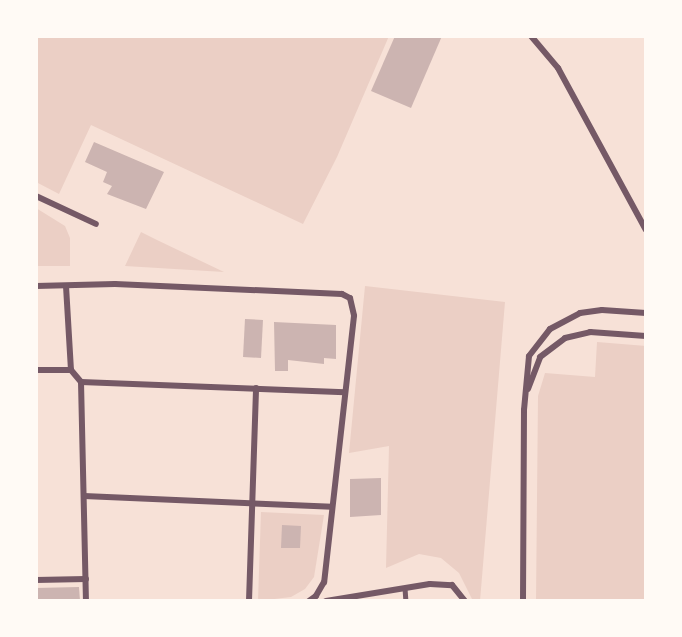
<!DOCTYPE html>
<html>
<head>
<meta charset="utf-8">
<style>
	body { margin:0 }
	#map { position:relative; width:682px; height:637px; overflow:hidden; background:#f7e1d7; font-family:Inter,sans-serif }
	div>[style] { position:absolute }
	.green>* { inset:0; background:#ebcfc5 }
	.building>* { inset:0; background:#ccb4b1 }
	.pedestrian>* { height:4.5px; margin:-2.25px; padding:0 2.25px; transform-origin:2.25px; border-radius:2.25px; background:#755966 }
	.minor>* { height:6px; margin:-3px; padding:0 3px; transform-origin:3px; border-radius:3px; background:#755966 }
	span { translate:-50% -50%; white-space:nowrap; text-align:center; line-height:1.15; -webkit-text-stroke:4.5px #fffaf5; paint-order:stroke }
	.frame { position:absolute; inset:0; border:38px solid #fffaf5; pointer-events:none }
</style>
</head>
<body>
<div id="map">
	<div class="green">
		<i style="clip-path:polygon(36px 36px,389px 36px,337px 157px,303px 224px,91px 125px,59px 194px,36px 182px)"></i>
		<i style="clip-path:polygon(36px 208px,65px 226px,70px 238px,70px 266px,36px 266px)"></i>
		<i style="clip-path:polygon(141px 232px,157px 240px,224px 272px,125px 266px)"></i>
		<i style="clip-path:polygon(365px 286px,505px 302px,480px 601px,473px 601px,459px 573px,441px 558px,419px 554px,386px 568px,389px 446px,349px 453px)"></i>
		<i style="clip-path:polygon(597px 342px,646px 346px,646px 601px,536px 601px,538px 396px,545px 373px,595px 377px)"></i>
		<i style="clip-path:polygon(261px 512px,324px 515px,314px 577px,305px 589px,291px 597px,258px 601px)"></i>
	</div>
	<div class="building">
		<i style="clip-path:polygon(395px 36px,442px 36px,411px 108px,371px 91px)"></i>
		<i style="clip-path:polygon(94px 142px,164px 172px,146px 209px,107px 194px,112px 186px,103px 182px,107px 172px,85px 162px)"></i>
		<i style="clip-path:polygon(245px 319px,263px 320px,261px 358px,243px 357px)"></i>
		<i style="clip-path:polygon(274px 322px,336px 325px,336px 359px,324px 358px,324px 364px,288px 360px,288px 371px,275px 371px)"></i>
		<i style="clip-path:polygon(381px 478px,381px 515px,350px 517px,350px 479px)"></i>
		<i style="clip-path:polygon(282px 525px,301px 526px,300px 548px,281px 548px)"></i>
		<i style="clip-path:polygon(79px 587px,80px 601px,36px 601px,36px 588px)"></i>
	</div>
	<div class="pedestrian">
		<i style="left:405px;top:588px;width:13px;rotate:86deg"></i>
	</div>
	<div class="minor">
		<i style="left:531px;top:36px;width:42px;rotate:49.8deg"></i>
		<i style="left:558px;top:68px;width:184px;rotate:61.5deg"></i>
		<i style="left:36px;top:196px;width:66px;rotate:25deg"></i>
		<i style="left:36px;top:286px;width:79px;rotate:-1.5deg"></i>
		<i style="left:115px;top:284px;width:227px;rotate:2.5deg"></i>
		<i style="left:342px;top:294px;width:9px;rotate:27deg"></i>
		<i style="left:350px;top:298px;width:18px;rotate:77deg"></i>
		<i style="left:354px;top:316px;width:268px;rotate:96.4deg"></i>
		<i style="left:324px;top:582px;width:16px;rotate:120deg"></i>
		<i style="left:316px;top:596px;width:9px;rotate:144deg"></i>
		<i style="left:66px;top:286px;width:84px;rotate:86.6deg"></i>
		<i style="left:71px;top:370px;width:16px;rotate:50deg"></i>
		<i style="left:81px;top:382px;width:219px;rotate:88.7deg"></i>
		<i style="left:36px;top:370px;width:35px"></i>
		<i style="left:81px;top:382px;width:264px;rotate:2.2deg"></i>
		<i style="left:528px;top:389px;width:34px;rotate:-69deg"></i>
		<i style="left:540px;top:357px;width:31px;rotate:-37deg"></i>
		<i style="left:565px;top:338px;width:26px;rotate:-13deg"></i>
		<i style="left:590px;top:332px;width:56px;rotate:4.1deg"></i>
		<i style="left:84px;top:496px;width:248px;rotate:2.5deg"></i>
		<i style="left:36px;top:580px;width:50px;rotate:-1.1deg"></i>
		<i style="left:249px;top:601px;width:213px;rotate:-88.1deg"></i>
		<i style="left:326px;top:601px;width:105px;rotate:-9.3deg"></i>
		<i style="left:430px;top:584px;width:22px;rotate:3deg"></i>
		<i style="left:452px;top:585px;width:21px;rotate:51deg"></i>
		<i style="left:523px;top:601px;width:191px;rotate:-89.7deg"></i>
		<i style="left:524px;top:410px;width:54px;rotate:-84.7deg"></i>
		<i style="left:529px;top:356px;width:34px;rotate:-52deg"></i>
		<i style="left:550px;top:329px;width:34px;rotate:-28deg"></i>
		<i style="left:580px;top:313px;width:22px;rotate:-8deg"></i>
		<i style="left:602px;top:310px;width:44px;rotate:3.9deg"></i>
	</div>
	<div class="frame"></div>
</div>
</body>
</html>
